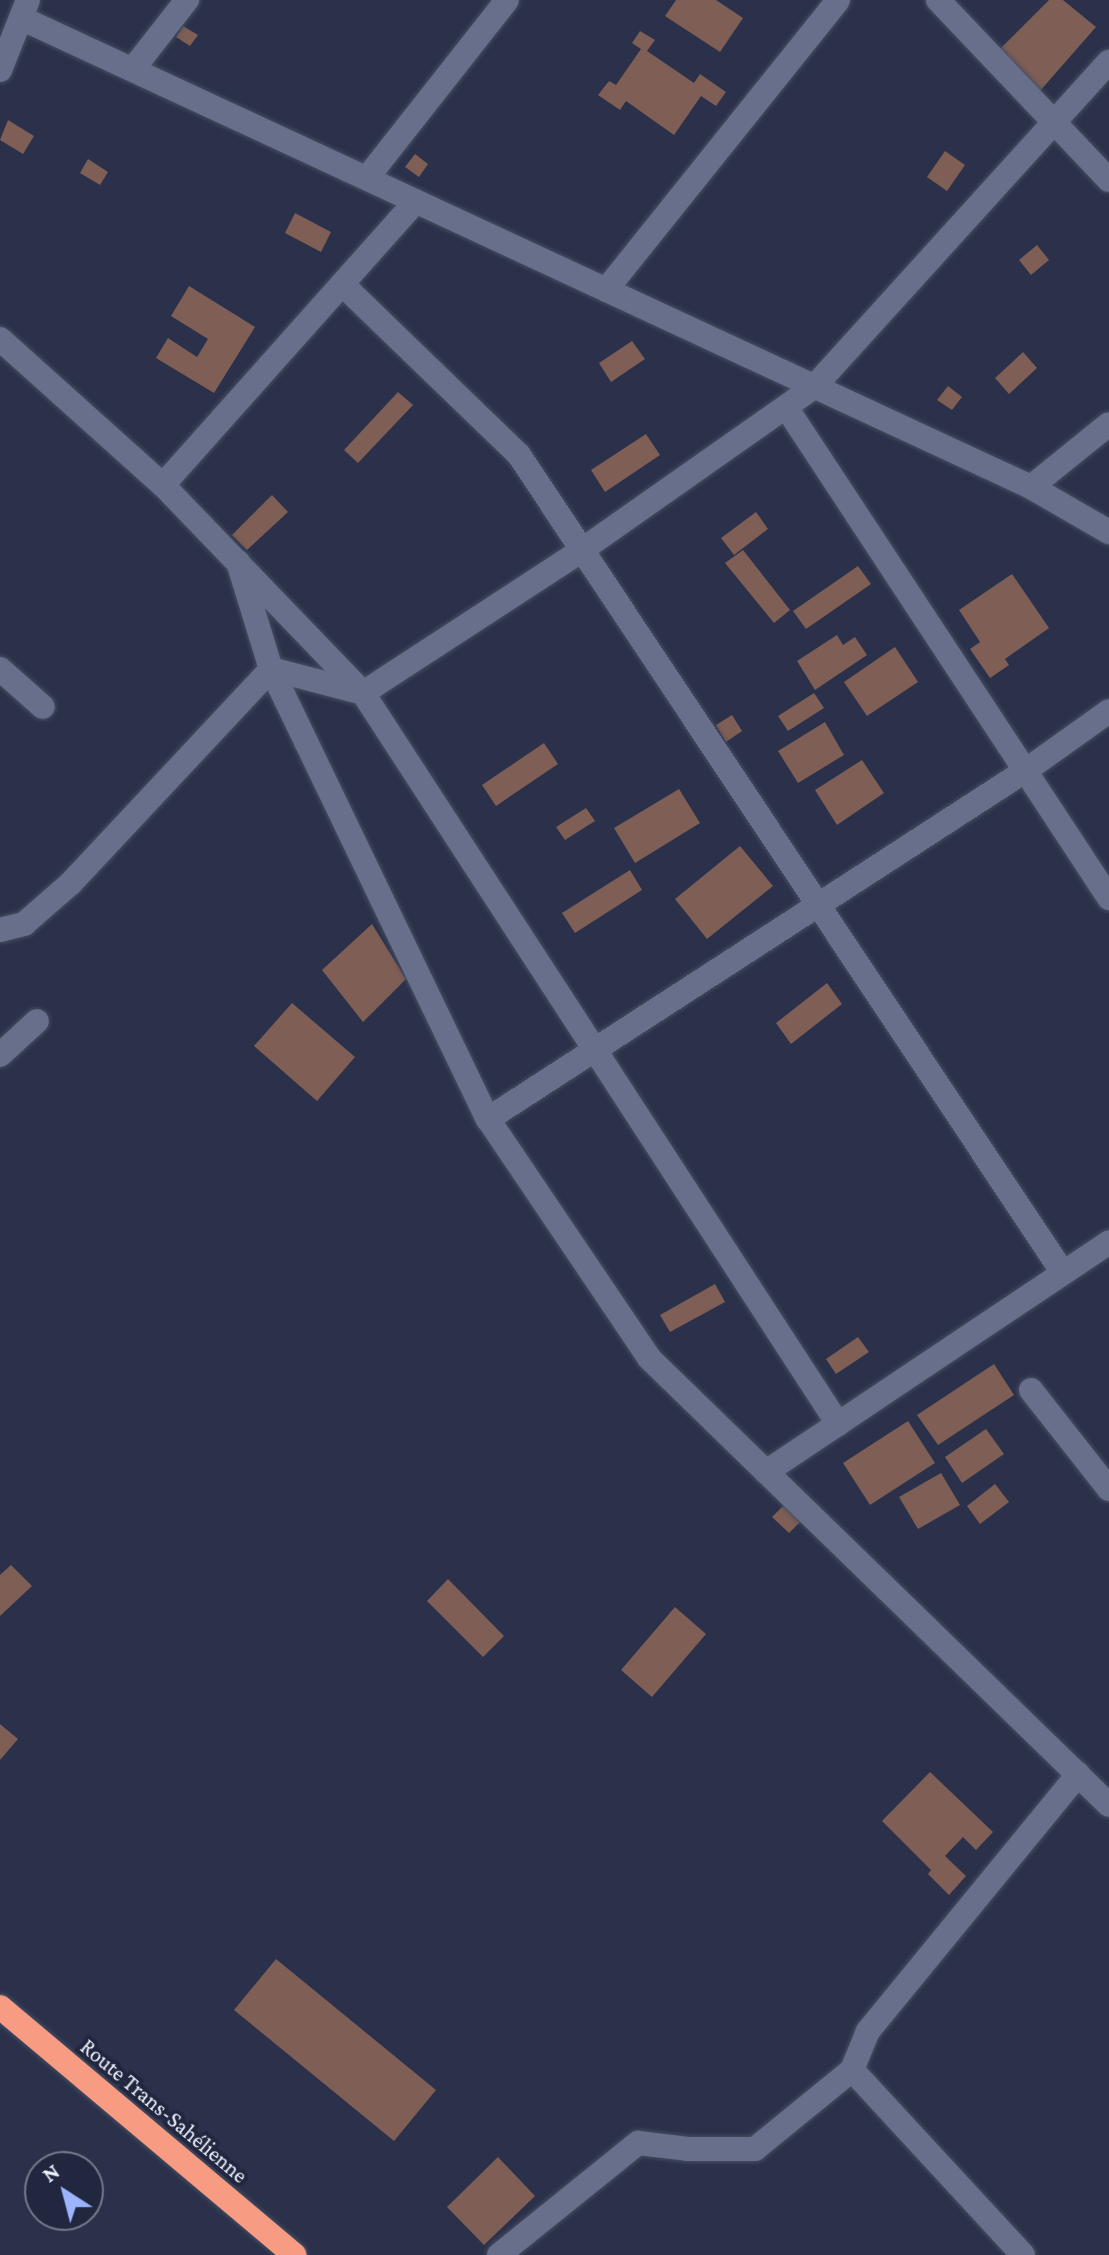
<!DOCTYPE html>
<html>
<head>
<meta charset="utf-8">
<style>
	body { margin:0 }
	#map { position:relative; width:1109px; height:2255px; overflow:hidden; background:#2b314a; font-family:"Crimson Pro",serif }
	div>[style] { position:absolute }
	.building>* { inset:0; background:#7e5e55 }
	.roads { filter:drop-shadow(0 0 2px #474d61) drop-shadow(0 0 2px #474d61) }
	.street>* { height:24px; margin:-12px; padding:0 12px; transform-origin:12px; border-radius:12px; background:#676f8b }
	.highway>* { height:24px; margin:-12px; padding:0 12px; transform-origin:12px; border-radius:12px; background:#f89b83 }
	span { translate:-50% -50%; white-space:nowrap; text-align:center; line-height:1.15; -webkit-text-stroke:8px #21273f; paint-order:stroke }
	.street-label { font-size:22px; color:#edf1fe }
	.north { position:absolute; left:24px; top:2151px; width:80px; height:80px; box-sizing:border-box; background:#21273f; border:2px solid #73788b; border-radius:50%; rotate:324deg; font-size:22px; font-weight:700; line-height:32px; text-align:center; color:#edf1fe }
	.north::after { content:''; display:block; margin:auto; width:28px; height:36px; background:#9cb4fd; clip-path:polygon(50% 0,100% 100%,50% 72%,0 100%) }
</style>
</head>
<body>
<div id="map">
	<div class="building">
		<i style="clip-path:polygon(676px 0,716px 0,743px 18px,720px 52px,665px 16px)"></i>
		<i style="clip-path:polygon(1049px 0,1063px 0,1096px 27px,1039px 92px,998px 51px)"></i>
		<i style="clip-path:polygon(183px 26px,198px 35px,190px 46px,176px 37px)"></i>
		<i style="clip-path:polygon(640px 31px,655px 40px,647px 51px,694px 83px,700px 74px,726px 92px,716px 106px,701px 96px,674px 135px,626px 101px,620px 110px,598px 95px,609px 81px,616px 85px,641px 49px,632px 43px)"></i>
		<i style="clip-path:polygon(8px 120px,34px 136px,23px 154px,0 140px)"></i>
		<i style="clip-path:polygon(945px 151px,965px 165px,947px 191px,927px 177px)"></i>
		<i style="clip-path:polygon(415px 154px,428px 164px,419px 177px,405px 167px)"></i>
		<i style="clip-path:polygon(88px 159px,108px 172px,100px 185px,80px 173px)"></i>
		<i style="clip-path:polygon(295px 213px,331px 232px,321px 252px,285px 233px)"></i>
		<i style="clip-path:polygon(1037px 245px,1049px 260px,1031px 275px,1019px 260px)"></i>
		<i style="clip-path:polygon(189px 286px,255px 327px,214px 393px,156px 358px,168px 338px,197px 357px,208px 339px,171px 316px)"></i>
		<i style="clip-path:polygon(632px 341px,645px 359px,611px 382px,599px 363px)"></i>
		<i style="clip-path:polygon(1023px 352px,1037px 368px,1009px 394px,995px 378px)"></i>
		<i style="clip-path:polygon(948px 386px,962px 397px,952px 410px,937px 400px)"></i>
		<i style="clip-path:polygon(398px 392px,413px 405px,358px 463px,344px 450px)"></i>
		<i style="clip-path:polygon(646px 434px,660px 455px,605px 492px,591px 470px)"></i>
		<i style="clip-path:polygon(272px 495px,288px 512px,247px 550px,232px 535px)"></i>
		<i style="clip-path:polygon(756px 512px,768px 529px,734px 555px,721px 538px)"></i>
		<i style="clip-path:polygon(743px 550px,790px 610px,774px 623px,725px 563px)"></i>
		<i style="clip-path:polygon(858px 566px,871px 584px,806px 629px,793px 611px)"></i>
		<i style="clip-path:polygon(1012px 574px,1049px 628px,1005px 659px,1009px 665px,990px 678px,970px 649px,980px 642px,959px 610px)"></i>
		<i style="clip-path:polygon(837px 635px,843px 645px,855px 637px,867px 655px,815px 690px,797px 661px)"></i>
		<i style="clip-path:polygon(895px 647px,918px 682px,867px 716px,844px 682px)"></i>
		<i style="clip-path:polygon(814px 693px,824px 708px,788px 731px,778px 716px)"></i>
		<i style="clip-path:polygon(732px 715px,742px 731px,726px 742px,716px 725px)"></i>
		<i style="clip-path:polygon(825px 722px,844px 755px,798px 783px,778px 751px)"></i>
		<i style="clip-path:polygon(544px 743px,558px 764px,496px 806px,482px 785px)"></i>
		<i style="clip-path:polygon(862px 760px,884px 793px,837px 825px,815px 790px)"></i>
		<i style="clip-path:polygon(679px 789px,700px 823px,635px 863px,614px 828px)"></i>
		<i style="clip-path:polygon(586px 808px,595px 821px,565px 840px,556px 827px)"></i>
		<i style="clip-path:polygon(740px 846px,773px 886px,707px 939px,675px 899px)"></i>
		<i style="clip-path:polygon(630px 870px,642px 890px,575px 933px,562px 913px)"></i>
		<i style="clip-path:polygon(372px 924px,406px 979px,363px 1022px,322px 970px)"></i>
		<i style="clip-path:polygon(827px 983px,842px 1004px,791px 1044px,776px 1023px)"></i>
		<i style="clip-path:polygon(292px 1003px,355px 1057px,317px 1101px,254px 1046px)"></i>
		<i style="clip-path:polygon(715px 1284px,725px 1302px,670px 1332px,660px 1315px)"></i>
		<i style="clip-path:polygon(858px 1337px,869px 1352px,836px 1374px,826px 1359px)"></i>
		<i style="clip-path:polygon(994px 1364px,1014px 1395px,938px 1445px,917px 1415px)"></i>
		<i style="clip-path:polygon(908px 1421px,935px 1463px,870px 1505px,843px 1463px)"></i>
		<i style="clip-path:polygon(986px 1429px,1004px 1454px,962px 1483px,945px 1457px)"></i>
		<i style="clip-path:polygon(941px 1473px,960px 1505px,918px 1529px,899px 1497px)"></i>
		<i style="clip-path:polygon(995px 1484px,1009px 1502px,980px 1524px,967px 1506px)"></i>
		<i style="clip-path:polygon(785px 1504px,802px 1520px,789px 1533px,772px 1517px)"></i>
		<i style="clip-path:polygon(11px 1565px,32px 1586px,0 1616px,0 1575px)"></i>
		<i style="clip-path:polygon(448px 1579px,504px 1636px,483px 1657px,427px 1601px)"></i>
		<i style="clip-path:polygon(675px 1607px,706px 1634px,652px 1697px,621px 1670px)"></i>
		<i style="clip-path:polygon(0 1724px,18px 1739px,0 1760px)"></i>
		<i style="clip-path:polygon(930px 1772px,993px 1832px,976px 1850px,963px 1837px,945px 1856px,966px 1876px,949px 1895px,928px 1874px,931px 1870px,882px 1821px)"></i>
		<i style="clip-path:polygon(276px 1959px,436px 2090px,394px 2141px,234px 2010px)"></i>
		<i style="clip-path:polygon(498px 2157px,535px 2196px,484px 2245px,447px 2207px)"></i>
	</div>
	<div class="roads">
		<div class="street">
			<i style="left:938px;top:0;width:248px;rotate:46.5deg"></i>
			<i style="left:21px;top:18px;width:1114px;rotate:24.91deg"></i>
			<i style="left:1031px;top:487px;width:90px;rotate:30deg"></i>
			<i style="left:133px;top:69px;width:88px;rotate:-52deg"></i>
			<i style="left:0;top:70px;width:75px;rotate:-68.2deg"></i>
			<i style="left:367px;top:178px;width:226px;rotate:-51.8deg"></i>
			<i style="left:342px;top:284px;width:246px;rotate:44deg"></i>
			<i style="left:519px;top:455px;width:982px;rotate:56.37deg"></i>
			<i style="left:606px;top:290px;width:371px;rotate:-51.3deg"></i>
			<i style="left:0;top:339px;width:219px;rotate:41.9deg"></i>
			<i style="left:163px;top:485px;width:289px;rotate:46.1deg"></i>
			<i style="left:363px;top:693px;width:872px;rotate:56.98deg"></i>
			<i style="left:786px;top:407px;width:588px;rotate:56.66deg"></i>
			<i style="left:163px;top:485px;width:380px;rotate:-48.3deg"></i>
			<i style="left:1031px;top:487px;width:100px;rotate:-38.9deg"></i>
			<i style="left:238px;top:562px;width:112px;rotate:72.9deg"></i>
			<i style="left:271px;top:669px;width:500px;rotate:64.3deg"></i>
			<i style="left:488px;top:1119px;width:288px;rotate:56deg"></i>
			<i style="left:649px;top:1358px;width:641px;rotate:44.18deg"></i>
			<i style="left:0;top:669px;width:57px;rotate:41.5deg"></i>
			<i style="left:0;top:930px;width:25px;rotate:-14deg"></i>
			<i style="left:24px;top:924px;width:62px;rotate:-41.1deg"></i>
			<i style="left:71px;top:883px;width:293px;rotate:-46.9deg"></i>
			<i style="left:271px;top:669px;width:95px;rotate:14.6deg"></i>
			<i style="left:363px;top:693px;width:262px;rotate:-33.1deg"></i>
			<i style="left:582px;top:550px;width:284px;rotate:-35.1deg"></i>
			<i style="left:814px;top:387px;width:439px;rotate:-47.8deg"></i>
			<i style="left:0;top:1055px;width:50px;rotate:-42.6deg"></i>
			<i style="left:488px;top:1119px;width:640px;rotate:-32.95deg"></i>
			<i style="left:1025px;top:771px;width:103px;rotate:-35.5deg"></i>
			<i style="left:1031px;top:1390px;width:126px;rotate:51.8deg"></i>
			<i style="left:766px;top:1472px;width:413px;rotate:-33.8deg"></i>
			<i style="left:499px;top:2255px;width:179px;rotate:-38.9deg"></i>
			<i style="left:638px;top:2143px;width:50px;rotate:6.8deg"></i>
			<i style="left:688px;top:2149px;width:67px"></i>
			<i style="left:755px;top:2149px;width:125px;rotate:-39.2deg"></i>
			<i style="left:1023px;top:2255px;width:252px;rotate:-132.7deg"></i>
			<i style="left:852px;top:2070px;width:42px;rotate:-67.7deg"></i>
			<i style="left:868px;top:2031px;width:332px;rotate:-50.7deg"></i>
		</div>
		<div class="highway">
			<i style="left:0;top:2007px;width:385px;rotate:40.1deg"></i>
		</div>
	</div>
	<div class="street-label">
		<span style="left:164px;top:2111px;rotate:40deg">Route Trans-Sahélienne</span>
	</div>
	<div class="north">N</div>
</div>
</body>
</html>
